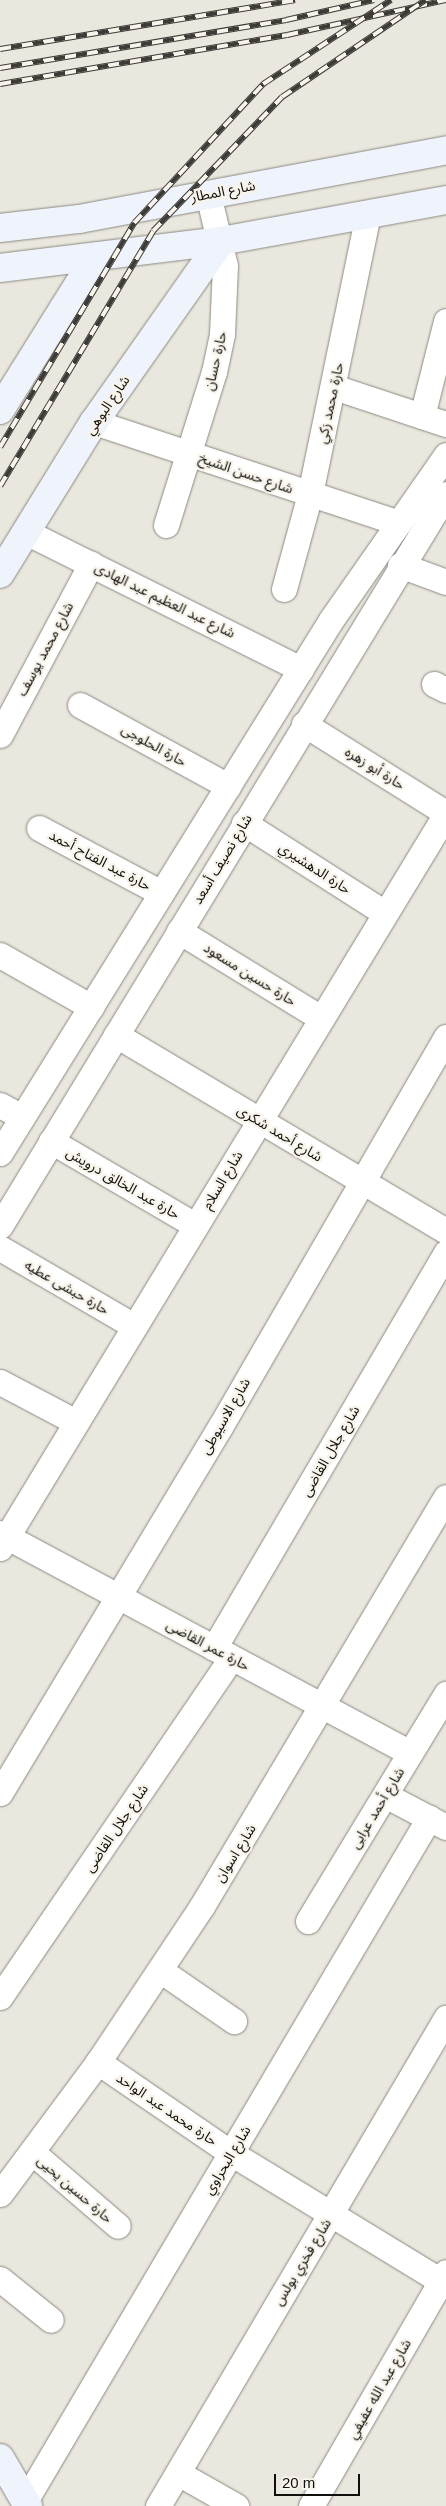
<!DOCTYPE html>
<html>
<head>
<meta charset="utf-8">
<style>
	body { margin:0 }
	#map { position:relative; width:446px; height:2506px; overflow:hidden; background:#eae7de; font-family:Helvetica,"Noto Sans Arabic",sans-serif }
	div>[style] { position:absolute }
	.roads { filter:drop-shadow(0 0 1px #8c8981) drop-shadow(0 0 1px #8c8981) }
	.street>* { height:25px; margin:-12.5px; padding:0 12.5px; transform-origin:12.5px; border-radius:12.5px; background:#fff }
	.secondary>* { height:28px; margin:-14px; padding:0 14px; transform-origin:14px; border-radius:14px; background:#eef3fc }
	.rail>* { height:5.5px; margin-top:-2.75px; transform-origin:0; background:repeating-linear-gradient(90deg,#f8f4eb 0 11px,#3d3b37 0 22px); box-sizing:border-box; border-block:1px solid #3d3b37 }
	span { translate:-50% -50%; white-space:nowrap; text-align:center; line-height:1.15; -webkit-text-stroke:4.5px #f8f4eb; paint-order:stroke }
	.street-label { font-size:14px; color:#100f0c }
	.scale { position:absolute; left:274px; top:2474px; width:86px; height:22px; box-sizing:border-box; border:2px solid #100f0c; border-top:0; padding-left:6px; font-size:15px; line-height:18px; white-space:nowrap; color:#100f0c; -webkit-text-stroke:4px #f8f4eb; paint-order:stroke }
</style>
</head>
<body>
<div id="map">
	<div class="roads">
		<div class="street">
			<i style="left:334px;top:387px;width:118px;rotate:18.3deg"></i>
			<i style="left:422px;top:416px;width:98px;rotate:-75.8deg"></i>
			<i style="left:94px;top:422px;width:321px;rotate:18.3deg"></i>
			<i style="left:166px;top:525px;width:160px;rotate:-72.6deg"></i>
			<i style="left:214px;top:372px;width:39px;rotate:-78deg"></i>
			<i style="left:222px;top:334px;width:68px;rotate:-87.5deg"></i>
			<i style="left:225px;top:266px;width:74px;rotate:-103.3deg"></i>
			<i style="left:28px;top:533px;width:305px;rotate:26.5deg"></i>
			<i style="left:400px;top:565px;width:49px;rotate:20.3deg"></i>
			<i style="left:284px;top:589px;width:98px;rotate:-74.7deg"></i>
			<i style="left:310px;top:494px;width:285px;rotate:-78.3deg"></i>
			<i style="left:434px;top:684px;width:13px;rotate:27deg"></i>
			<i style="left:80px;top:705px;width:169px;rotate:28.7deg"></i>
			<i style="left:304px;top:724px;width:168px;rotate:32.1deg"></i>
			<i style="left:0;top:735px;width:194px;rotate:-62deg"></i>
			<i style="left:244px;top:823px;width:167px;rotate:32.6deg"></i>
			<i style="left:39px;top:828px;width:138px;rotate:28deg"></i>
			<i style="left:179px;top:931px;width:167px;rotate:31.5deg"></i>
			<i style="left:0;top:955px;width:105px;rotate:29.7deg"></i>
			<i style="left:116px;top:1035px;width:384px;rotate:30.7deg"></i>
			<i style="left:0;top:1105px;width:25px;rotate:29deg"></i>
			<i style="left:51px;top:1141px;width:167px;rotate:30.3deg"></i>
			<i style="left:0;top:1153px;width:627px;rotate:-58.16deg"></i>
			<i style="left:331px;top:620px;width:201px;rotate:-55.1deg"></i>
			<i style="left:0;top:1226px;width:857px;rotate:-58.65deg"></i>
			<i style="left:0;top:1248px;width:155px;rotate:30.2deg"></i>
			<i style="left:0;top:1382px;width:86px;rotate:27.8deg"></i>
			<i style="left:0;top:1533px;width:465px;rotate:28.2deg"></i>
			<i style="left:0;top:1548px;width:859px;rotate:-58.72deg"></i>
			<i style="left:214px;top:1648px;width:458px;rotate:-59.6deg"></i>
			<i style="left:0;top:1793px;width:427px;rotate:-59deg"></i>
			<i style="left:220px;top:1427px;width:451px;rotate:-59.9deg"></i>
			<i style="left:385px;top:1795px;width:69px;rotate:27.7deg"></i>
			<i style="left:308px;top:1921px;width:266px;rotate:-58.7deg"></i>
			<i style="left:160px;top:1970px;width:90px;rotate:34.6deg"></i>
			<i style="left:0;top:1997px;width:410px;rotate:-55.7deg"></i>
			<i style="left:98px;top:2062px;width:161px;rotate:34.4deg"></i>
			<i style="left:231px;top:2153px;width:246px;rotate:31.4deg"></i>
			<i style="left:32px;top:2152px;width:113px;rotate:40.7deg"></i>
			<i style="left:0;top:2194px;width:164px;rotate:-53.4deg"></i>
			<i style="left:98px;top:2062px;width:187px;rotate:-56.3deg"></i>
			<i style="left:202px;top:1906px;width:476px;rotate:-59.2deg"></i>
			<i style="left:0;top:2279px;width:65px;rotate:38.8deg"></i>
			<i style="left:178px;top:2473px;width:67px;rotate:29.6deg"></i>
			<i style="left:25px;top:2501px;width:794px;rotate:-59.4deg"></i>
			<i style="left:158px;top:2506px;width:567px;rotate:-59.45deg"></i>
			<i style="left:311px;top:2506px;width:270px;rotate:-60deg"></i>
		</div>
		<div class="secondary">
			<i style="left:0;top:228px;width:80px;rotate:-6.5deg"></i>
			<i style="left:79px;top:219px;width:373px;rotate:-10.6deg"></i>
			<i style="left:0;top:268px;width:223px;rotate:-7deg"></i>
			<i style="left:221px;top:241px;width:229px;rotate:-10.3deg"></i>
			<i style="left:0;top:410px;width:179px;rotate:-58deg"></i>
			<i style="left:0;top:574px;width:179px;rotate:-58.3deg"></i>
			<i style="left:94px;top:422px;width:221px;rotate:-54.9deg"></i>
			<i style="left:0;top:2458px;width:56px;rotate:59.7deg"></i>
		</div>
	</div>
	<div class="rail">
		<i style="left:0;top:49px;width:299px;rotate:-9.4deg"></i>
		<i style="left:0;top:68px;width:290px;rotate:-9.5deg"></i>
		<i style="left:286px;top:20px;width:90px;rotate:-12.8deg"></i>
		<i style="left:0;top:84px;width:291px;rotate:-9.7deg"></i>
		<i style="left:287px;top:35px;width:163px;rotate:-12.4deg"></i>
		<i style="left:0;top:447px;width:261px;rotate:-59.1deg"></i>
		<i style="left:134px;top:223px;width:190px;rotate:-47.1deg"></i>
		<i style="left:263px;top:84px;width:153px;rotate:-33.3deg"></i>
		<i style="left:0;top:486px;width:297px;rotate:-59deg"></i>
		<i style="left:153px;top:231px;width:186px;rotate:-46.1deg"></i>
		<i style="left:282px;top:97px;width:173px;rotate:-34.1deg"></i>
	</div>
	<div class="street-label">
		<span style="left:223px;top:191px;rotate:-11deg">شارع المطار</span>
		<span style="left:215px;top:361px;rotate:-77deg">حارة حسان</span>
		<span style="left:330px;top:403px;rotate:-78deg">حارة محمد زكي</span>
		<span style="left:107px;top:405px;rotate:-56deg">شارع البوهي</span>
		<span style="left:246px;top:473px;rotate:19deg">شارع حسن الشيخ</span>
		<span style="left:165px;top:600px;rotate:26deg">شارع عبد العظيم عبد الهادى</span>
		<span style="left:45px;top:649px;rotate:-62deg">شارع محمد يوسف</span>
		<span style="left:154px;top:745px;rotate:29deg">حارة الحلوجى</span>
		<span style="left:375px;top:768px;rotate:32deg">حارة أبو زهره</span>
		<span style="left:222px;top:859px;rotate:-59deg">شارع نصيف أسعد</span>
		<span style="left:100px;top:860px;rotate:28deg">حارة عبد الفتاح أحمد</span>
		<span style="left:315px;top:868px;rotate:33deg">حارة الدهشيري</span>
		<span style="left:250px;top:974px;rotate:32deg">حارة حسين مسعود</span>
		<span style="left:280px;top:1133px;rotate:31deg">شارع أحمد شكرى</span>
		<span style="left:222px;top:1180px;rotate:-59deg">شارع السلام</span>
		<span style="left:123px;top:1183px;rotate:30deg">حارة عبد الخالق درويش</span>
		<span style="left:67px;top:1287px;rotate:30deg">حارة حبشى عطيه</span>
		<span style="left:225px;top:1416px;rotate:-60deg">شارع الاسيوطى</span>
		<span style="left:330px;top:1451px;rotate:-60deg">شارع جلال القاضى</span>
		<span style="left:208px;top:1645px;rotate:28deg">حارة عمر القاضى</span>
		<span style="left:377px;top:1808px;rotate:-59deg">شارع أحمد عرابى</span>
		<span style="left:116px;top:1828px;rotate:-56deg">شارع جلال القاضى</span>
		<span style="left:235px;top:1853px;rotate:-58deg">شارع اسوان</span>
		<span style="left:167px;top:2109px;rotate:34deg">حارة محمد عبد الواحد</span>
		<span style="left:227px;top:2160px;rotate:-59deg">شارع البحراوي</span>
		<span style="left:75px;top:2189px;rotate:41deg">حارة حسين يحيى</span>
		<span style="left:302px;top:2262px;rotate:-59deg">شارع فخري بولس</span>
		<span style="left:379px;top:2389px;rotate:-60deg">شارع عبد الله عفيفي</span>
	</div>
	<div class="scale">20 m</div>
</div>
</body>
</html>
